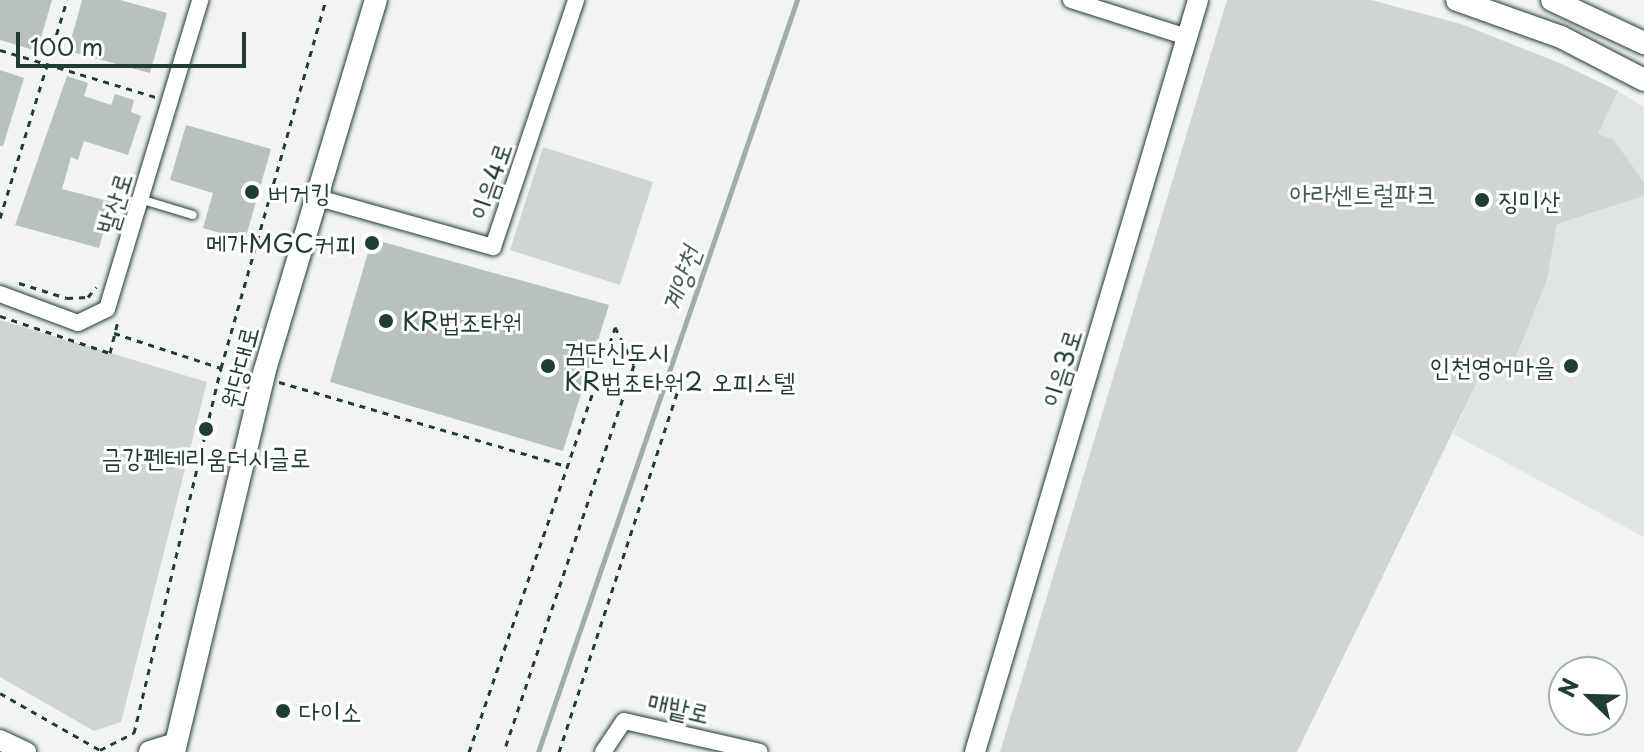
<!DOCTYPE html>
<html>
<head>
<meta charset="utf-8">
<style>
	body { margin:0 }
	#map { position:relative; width:1644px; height:752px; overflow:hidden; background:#f2f3f3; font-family:"Playpen Sans","Poor Story",sans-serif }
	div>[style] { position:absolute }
	.built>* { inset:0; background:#e0e4e3 }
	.green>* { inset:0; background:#ced5d3 }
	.stream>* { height:5px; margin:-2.5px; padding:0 2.5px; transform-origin:2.5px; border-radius:2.5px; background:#a1adaa }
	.building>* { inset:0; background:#b7c1bd }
	.path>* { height:3px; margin-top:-1.5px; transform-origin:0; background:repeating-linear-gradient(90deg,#1f3d34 0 6px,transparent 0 12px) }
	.roads { filter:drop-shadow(0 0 2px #1f3d34) drop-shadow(0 0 2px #1f3d34) }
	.service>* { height:8px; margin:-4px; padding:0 4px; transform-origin:4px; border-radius:4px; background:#fff }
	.minor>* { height:16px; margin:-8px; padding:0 8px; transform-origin:8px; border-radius:8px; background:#fff }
	.tertiary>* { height:20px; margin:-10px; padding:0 10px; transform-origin:10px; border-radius:10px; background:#fff }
	.secondary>* { height:22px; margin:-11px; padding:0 11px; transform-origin:11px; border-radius:11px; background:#fff }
	.dots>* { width:22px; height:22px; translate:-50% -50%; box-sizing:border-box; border:4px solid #fff; border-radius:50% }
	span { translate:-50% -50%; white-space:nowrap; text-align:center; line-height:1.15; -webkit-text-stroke:6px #fff; paint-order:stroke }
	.street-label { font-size:26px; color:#1f3d34 }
	.poi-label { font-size:26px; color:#1f3d34 }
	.left { translate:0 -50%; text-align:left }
	.right { translate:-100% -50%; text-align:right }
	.park-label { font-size:26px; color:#425b54 }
	.water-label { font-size:28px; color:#465f57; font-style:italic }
	.north { position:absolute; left:1548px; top:656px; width:80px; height:80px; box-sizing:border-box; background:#fff; border:2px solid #a5b1ae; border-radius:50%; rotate:293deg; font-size:22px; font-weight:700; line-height:32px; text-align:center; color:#1f3d34 }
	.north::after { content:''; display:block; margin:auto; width:28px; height:36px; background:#1f3d34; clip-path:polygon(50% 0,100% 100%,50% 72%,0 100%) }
	.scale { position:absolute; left:16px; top:32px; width:230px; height:36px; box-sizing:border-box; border:4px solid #1f3d34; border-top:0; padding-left:10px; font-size:24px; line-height:28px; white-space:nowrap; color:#1f3d34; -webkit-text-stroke:6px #fff; paint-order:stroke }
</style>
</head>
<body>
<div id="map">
	<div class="built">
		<i style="clip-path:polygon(1618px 91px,1644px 107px,1644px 182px,1613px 139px,1598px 134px)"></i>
		<i style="clip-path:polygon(1644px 196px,1644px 537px,1453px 434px,1481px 374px,1516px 357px,1547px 280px,1557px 224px)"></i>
	</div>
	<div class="green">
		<i style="clip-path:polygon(1227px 0,1371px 0,1461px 24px,1562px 64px,1618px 91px,1598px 134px,1613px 139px,1644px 182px,1644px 196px,1557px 224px,1547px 280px,1516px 357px,1481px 374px,1297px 752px,1000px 752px)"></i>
		<i style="clip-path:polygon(543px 147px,653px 182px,620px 285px,510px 250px)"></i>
		<i style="clip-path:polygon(0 320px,207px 382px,121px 722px,94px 731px,0 677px)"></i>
	</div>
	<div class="stream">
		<i style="left:538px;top:752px;width:795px;rotate:-71deg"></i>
	</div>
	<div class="building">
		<i style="clip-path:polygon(0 0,52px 0,37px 51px,0 40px)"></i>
		<i style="clip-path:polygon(82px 0,120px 0,167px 13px,150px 73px,68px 51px)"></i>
		<i style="clip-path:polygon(0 70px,24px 78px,3px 146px,0 146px)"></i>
		<i style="clip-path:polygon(67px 76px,88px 83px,84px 96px,111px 105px,115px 94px,134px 100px,131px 112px,141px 116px,128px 155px,84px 141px,78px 160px,71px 157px,62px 189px,112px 202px,99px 248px,15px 225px)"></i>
		<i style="clip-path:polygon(186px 125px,271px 149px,245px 240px,203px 228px,213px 193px,170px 180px)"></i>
		<i style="clip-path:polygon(372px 239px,609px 305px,563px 451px,330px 382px)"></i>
	</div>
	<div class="path">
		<i style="left:0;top:50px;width:163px;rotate:16.8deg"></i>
		<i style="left:0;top:218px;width:228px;rotate:-72.9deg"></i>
		<i style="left:19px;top:283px;width:50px;rotate:17.4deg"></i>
		<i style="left:67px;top:298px;width:21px;rotate:-3deg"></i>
		<i style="left:88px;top:297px;width:13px;rotate:-51deg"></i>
		<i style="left:0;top:316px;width:116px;rotate:18.6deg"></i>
		<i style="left:110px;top:353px;width:33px;rotate:-76deg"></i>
		<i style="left:114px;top:333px;width:113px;rotate:18.1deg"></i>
		<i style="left:279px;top:382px;width:300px;rotate:16.3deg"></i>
		<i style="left:0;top:693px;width:115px;rotate:29.7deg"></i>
		<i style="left:100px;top:750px;width:38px;rotate:-27deg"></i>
		<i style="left:134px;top:733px;width:375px;rotate:-76.6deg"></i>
		<i style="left:221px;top:368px;width:383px;rotate:-74.1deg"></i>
		<i style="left:469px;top:752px;width:449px;rotate:-71deg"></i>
		<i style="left:615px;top:327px;width:42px;rotate:63.4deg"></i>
		<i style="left:634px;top:365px;width:408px;rotate:108.6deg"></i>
		<i style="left:559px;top:752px;width:381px;rotate:-71.8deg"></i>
	</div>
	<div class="roads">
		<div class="service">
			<i style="left:140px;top:199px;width:55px;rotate:16.8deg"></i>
		</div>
		<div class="minor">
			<i style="left:1071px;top:0;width:122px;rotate:17.7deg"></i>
			<i style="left:315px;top:197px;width:185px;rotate:15.7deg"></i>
			<i style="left:493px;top:247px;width:261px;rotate:-71.4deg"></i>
			<i style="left:0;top:294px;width:83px;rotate:20.4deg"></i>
			<i style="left:78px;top:323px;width:32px;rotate:-26deg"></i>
			<i style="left:107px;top:309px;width:323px;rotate:-73.2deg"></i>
			<i style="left:603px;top:752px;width:37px;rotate:-56deg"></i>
			<i style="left:624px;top:721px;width:139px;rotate:12.8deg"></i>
		</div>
		<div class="tertiary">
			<i style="left:0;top:740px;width:29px;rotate:25deg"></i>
			<i style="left:975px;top:752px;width:784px;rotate:-73.48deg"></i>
		</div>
		<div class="secondary">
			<i style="left:1457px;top:0;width:110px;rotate:19.6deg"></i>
			<i style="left:1561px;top:37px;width:93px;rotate:27.4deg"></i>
			<i style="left:1552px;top:0;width:102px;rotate:25.1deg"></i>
			<i style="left:150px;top:752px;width:27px;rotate:-17deg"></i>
			<i style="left:174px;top:752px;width:390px;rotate:-76.6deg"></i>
			<i style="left:264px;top:373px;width:389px;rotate:-73.3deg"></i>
		</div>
	</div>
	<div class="dots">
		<i style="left:252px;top:192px;background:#1f3d34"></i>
		<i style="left:1482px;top:200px;background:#1f3d34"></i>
		<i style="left:372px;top:243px;background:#1f3d34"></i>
		<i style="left:386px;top:321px;background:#1f3d34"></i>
		<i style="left:548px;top:366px;background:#1f3d34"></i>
		<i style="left:1571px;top:366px;background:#1f3d34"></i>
		<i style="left:206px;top:429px;background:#1f3d34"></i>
		<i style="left:283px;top:711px;background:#1f3d34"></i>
	</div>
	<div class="street-label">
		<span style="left:490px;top:181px;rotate:-71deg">이음4로</span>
		<span style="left:114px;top:203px;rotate:-73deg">발산로</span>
		<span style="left:239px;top:367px;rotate:-76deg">원당대로</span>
		<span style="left:1061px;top:368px;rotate:-73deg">이음3로</span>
		<span style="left:679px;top:707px;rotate:13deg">매밭로</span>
	</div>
	<div class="poi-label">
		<span class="left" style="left:268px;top:192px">버거킹</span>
		<span class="left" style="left:1498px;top:200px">징미산</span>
		<span class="right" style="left:356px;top:243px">메가MGC커피</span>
		<span class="left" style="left:402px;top:321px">KR법조타워</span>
		<span class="left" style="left:564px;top:366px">검단신도시<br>KR법조타워2 오피스텔</span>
		<span class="right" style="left:1555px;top:366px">인천영어마을</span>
		<span style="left:206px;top:457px">금강펜테리움더시글로</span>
		<span class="left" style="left:299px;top:711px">다이소</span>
	</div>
	<div class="park-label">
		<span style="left:1363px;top:193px">아라센트럴파크</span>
	</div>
	<div class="water-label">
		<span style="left:680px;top:279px;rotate:-71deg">계양천</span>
	</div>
	<div class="north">N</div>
	<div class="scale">100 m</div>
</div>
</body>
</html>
